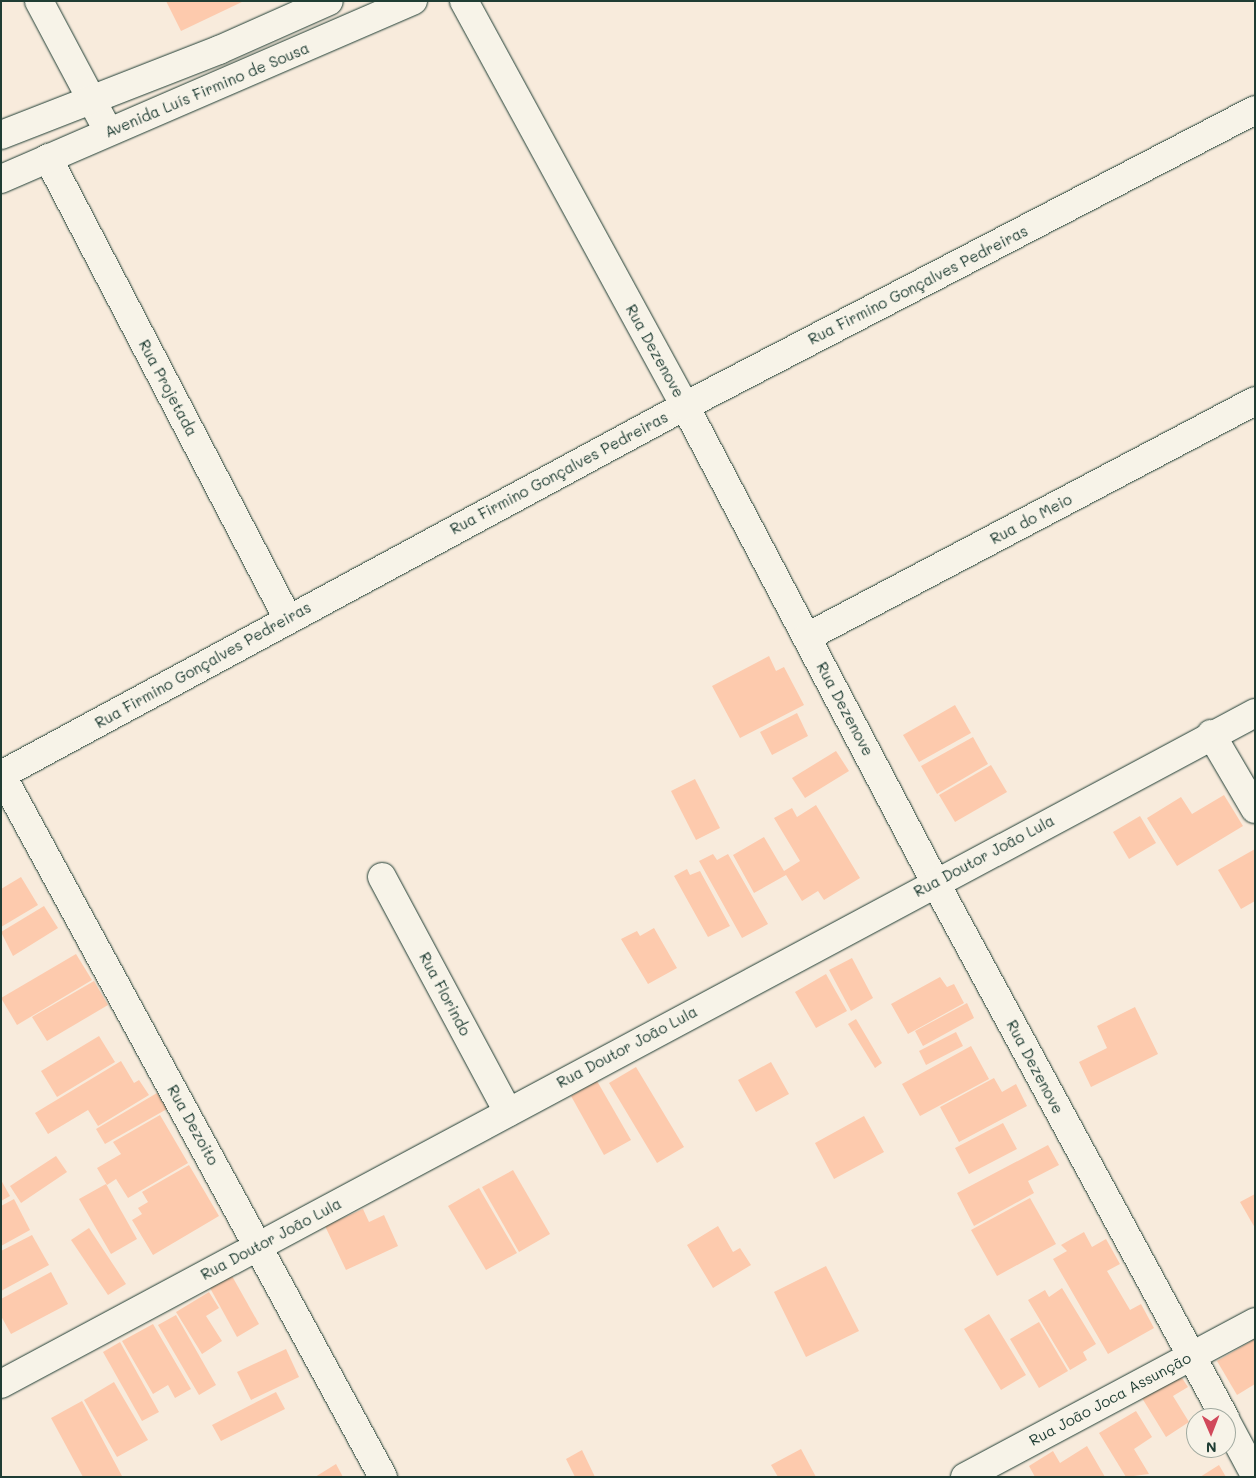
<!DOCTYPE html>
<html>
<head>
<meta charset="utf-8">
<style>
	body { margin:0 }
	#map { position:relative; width:1256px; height:1478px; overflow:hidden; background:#f8ebdc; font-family:Mali,sans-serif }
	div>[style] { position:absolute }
	.building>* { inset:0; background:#fdcaad }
	.roads { filter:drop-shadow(0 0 1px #1f3d34) drop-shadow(0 0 1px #1f3d34) }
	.street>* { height:28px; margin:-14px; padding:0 14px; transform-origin:14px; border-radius:14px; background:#f7f3e8 }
	.secondary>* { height:28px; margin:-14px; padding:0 14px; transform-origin:14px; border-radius:14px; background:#f7f3e8 }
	span { translate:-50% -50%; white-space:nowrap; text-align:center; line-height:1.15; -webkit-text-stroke:4px #f7f3e8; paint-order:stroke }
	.street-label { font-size:15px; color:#1f3d34 }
	.frame { position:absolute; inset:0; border:2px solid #1f3d34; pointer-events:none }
	.north { position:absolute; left:1186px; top:1408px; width:50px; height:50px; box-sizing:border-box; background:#f7f3e8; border:1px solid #a1aaa0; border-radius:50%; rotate:179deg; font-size:14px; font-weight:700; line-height:20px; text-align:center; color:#1f3d34 }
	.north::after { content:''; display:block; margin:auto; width:18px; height:22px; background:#d1495b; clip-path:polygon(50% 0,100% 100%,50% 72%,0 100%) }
</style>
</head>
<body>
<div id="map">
	<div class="building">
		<i style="clip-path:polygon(166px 1px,244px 1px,181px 31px)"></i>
		<i style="clip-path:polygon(769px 656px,776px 671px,784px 667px,804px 705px,740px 738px,712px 686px)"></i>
		<i style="clip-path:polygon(955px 705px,971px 733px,919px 762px,903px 735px)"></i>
		<i style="clip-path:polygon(797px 713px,808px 736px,772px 755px,760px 732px)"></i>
		<i style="clip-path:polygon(973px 737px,988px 764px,937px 794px,921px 766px)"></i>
		<i style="clip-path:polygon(836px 751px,849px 771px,805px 798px,792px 778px)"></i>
		<i style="clip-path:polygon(991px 765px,1007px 792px,955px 822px,939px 795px)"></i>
		<i style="clip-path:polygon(695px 779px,720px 828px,696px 840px,671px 791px)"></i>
		<i style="clip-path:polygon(1224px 795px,1243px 826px,1177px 866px,1147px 818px,1181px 797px,1192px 814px)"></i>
		<i style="clip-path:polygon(816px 805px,860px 878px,824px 900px,818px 891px,802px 901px,786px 875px,754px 893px,733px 855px,764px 837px,784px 871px,800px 861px,774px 818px,792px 808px,797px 817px)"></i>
		<i style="clip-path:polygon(1140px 816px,1156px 843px,1129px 859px,1113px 832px)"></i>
		<i style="clip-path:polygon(1255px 849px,1255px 901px,1241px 909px,1218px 870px)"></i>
		<i style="clip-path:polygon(713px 854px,717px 860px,728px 854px,768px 924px,742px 938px,699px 861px)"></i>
		<i style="clip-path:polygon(687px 869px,690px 875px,700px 871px,730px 926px,708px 937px,674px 876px)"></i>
		<i style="clip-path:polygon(21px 877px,38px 905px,1px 927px,1px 889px)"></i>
		<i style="clip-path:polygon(44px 906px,58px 928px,13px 956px,1px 932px)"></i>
		<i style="clip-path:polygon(654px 928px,677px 968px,648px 984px,621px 939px,637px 931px,640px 936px)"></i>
		<i style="clip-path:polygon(76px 954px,92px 980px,17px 1025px,1px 998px)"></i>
		<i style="clip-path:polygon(852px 958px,873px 998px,851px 1011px,829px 970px)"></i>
		<i style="clip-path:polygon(826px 974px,847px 1011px,816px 1028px,795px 992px)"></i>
		<i style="clip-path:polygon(940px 977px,947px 987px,954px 984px,964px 1003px,908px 1034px,891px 1004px)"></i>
		<i style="clip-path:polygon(94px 981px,108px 1005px,47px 1041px,32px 1017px)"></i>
		<i style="clip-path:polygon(967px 1003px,974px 1018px,923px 1046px,915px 1031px)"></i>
		<i style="clip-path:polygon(1135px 1007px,1158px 1054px,1091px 1087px,1079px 1062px,1107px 1048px,1097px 1026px)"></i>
		<i style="clip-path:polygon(856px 1019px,882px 1063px,875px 1068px,848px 1024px)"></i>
		<i style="clip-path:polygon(956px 1032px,963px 1046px,926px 1065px,919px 1051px)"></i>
		<i style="clip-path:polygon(99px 1036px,115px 1062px,57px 1097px,41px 1071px)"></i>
		<i style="clip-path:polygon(971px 1046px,989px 1079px,920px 1116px,902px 1084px)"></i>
		<i style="clip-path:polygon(121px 1061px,134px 1083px,139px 1080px,149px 1095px,98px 1126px,88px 1110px,48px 1134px,35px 1113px)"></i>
		<i style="clip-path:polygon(771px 1062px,789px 1094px,756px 1112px,738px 1080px)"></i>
		<i style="clip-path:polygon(636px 1067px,684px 1147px,657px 1163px,609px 1083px)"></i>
		<i style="clip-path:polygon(994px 1078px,1002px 1092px,1016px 1084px,1027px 1106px,959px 1142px,940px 1107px)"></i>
		<i style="clip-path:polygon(597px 1081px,631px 1140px,604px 1155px,571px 1096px)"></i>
		<i style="clip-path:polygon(157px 1093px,167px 1109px,105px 1144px,96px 1129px)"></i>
		<i style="clip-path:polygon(160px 1115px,188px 1163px,128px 1198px,116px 1179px,107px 1185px,97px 1168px,121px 1154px,113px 1142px)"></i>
		<i style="clip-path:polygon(864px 1116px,884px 1152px,834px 1179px,815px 1143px)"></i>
		<i style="clip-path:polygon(1003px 1123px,1017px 1149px,969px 1174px,955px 1148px)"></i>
		<i style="clip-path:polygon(1048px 1145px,1059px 1165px,1028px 1181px,1034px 1193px,974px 1226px,957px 1193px)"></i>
		<i style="clip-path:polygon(56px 1156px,67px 1172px,21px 1203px,10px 1186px)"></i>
		<i style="clip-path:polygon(189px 1165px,219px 1216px,153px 1255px,132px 1220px,142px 1214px,138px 1208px,148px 1202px,142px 1192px)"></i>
		<i style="clip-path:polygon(513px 1170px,550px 1234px,519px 1252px,482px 1187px)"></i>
		<i style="clip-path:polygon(1px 1180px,10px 1196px,1px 1201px)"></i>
		<i style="clip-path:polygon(106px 1184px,137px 1239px,111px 1254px,79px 1199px)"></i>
		<i style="clip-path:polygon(479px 1188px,517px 1253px,486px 1270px,448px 1206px)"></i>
		<i style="clip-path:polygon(1255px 1194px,1255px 1228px,1240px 1202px)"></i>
		<i style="clip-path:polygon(1030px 1198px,1056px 1244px,997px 1276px,971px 1230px)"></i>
		<i style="clip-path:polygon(14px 1199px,30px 1230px,1px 1246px,1px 1206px)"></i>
		<i style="clip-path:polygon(363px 1209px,369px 1222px,384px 1215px,398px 1246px,346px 1270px,325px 1226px)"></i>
		<i style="clip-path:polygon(718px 1226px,733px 1252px,740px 1248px,751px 1265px,713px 1288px,687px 1245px)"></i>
		<i style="clip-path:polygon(89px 1228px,126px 1284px,108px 1295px,71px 1240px)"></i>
		<i style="clip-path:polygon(1084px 1232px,1092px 1247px,1106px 1239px,1120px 1264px,1107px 1271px,1130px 1310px,1141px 1304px,1154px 1328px,1108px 1354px,1053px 1259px,1067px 1251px,1061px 1245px)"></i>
		<i style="clip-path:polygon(32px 1235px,49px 1265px,1px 1291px,1px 1251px)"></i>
		<i style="clip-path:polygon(826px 1266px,859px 1331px,806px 1357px,774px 1292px)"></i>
		<i style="clip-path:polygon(51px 1272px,68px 1304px,11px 1334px,1px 1316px,1px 1299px)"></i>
		<i style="clip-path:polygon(232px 1276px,259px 1324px,237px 1337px,210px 1288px)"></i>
		<i style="clip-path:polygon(1062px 1288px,1096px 1344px,1083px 1352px,1087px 1360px,1070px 1370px,1028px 1300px,1045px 1290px,1049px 1297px)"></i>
		<i style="clip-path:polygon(209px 1292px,219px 1308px,206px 1316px,222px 1341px,202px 1354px,176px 1312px)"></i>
		<i style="clip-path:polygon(989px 1314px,1026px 1375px,1001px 1390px,964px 1329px)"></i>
		<i style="clip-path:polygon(176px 1315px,216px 1385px,199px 1395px,158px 1325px)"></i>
		<i style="clip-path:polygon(1039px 1322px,1068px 1371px,1039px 1388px,1010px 1339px)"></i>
		<i style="clip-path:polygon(153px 1324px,191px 1389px,175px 1398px,168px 1385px,153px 1394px,122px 1341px)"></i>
		<i style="clip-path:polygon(1255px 1339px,1255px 1384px,1237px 1395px,1217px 1361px)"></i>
		<i style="clip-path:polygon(120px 1342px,159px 1412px,142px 1421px,103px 1352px)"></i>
		<i style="clip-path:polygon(286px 1349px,299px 1377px,251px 1400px,237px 1372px)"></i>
		<i style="clip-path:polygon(1180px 1375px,1188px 1387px,1173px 1396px,1189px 1422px,1166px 1437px,1142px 1398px)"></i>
		<i style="clip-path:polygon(114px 1382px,148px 1440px,117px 1457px,84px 1400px)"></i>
		<i style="clip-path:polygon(276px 1392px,285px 1409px,221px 1441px,212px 1425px)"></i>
		<i style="clip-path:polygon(82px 1401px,122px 1476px,120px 1477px,83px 1477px,51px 1418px)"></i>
		<i style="clip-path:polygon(1136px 1411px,1152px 1437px,1134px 1449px,1149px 1474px,1126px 1477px,1099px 1433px)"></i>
		<i style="clip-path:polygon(1087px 1446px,1105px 1477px,1035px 1477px,1029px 1466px,1053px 1451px,1060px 1463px)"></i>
		<i style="clip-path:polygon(801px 1449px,816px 1477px,778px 1477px,771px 1465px)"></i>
		<i style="clip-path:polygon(582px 1450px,595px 1477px,575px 1477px,566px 1459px)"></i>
		<i style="clip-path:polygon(336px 1464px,343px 1477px,315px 1477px)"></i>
		<i style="clip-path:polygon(1219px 1465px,1226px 1477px,1200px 1477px)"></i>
	</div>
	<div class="roads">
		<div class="street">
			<i style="left:39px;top:1px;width:147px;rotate:62deg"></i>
			<i style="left:464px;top:1px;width:461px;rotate:61.4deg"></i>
			<i style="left:685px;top:406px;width:538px;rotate:62.29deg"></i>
			<i style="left:935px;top:882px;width:609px;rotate:61.58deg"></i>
			<i style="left:48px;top:158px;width:520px;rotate:62.5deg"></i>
			<i style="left:807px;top:637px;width:506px;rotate:-27.78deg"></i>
			<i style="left:1211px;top:734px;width:87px;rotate:59.6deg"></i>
			<i style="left:1px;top:774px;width:800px;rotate:61.48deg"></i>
			<i style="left:1px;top:775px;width:777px;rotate:-28.35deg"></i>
			<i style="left:685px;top:406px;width:642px;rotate:-27.44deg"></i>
			<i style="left:382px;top:877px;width:267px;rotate:61.8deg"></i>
			<i style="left:1px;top:1384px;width:1422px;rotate:-28.15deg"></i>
			<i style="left:1226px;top:1421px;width:61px;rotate:61.8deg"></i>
			<i style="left:965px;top:1477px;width:329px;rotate:-28.1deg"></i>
		</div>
		<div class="secondary">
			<i style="left:1px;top:135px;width:234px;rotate:-21.3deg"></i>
			<i style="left:219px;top:50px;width:120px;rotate:-24deg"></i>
			<i style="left:1px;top:179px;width:449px;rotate:-23.4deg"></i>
		</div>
	</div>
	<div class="street-label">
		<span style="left:207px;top:90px;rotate:-23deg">Avenida Luís Firmino de Sousa</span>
		<span style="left:918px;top:285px;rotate:-27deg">Rua Firmino Gonçalves Pedreiras</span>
		<span style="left:655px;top:351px;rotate:61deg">Rua Dezenove</span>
		<span style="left:168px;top:388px;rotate:62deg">Rua Projetada</span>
		<span style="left:559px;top:473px;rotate:-28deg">Rua Firmino Gonçalves Pedreiras</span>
		<span style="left:1031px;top:519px;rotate:-28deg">Rua do Meio</span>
		<span style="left:203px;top:665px;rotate:-29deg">Rua Firmino Gonçalves Pedreiras</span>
		<span style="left:845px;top:709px;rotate:62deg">Rua Dezenove</span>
		<span style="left:984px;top:856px;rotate:-28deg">Rua Doutor João Lula</span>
		<span style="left:445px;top:994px;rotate:62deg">Rua Florindo</span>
		<span style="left:627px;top:1047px;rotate:-28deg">Rua Doutor João Lula</span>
		<span style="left:1035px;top:1067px;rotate:62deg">Rua Dezenove</span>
		<span style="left:193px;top:1125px;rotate:61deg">Rua Dezoito</span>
		<span style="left:271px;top:1239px;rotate:-28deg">Rua Doutor João Lula</span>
		<span style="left:1110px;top:1399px;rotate:-28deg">Rua João Joca Assunção</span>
	</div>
	<div class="frame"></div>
	<div class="north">N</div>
</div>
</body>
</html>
